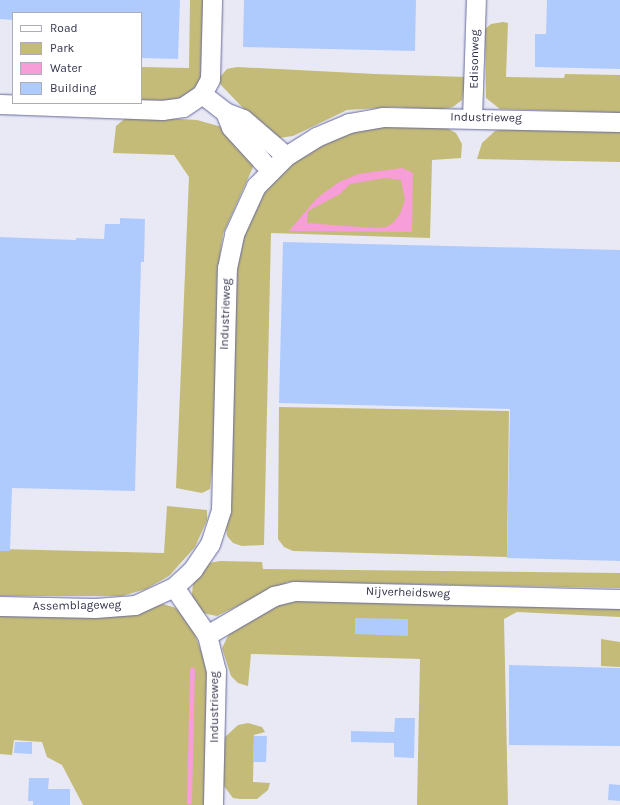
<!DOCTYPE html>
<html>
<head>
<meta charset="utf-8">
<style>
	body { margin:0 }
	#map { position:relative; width:620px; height:805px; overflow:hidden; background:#e8e9f5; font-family:Karla,sans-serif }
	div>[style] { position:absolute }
	.green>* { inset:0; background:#c4bb78 }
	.water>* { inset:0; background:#f79dd7 }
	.stream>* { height:4.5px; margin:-2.25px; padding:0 2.25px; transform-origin:2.25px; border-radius:2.25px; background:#f79dd7 }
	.building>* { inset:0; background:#afcbfd }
	.roads { filter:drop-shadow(0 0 1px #65679c) drop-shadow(0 0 1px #65679c) }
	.minor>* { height:19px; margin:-9.5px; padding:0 9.5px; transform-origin:9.5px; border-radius:9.5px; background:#fff }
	span { translate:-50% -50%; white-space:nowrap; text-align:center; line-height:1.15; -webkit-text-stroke:3px #fff; paint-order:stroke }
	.street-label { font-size:12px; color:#32334b }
	.legend { position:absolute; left:12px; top:12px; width:130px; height:92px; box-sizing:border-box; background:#fff; border:1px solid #adadb7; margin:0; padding:5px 7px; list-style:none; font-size:12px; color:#32334b }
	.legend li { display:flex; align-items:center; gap:8px; height:20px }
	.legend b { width:20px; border:1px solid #adadb7 }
</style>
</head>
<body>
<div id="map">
	<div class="green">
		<i style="clip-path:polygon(190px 0,204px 0,203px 66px,199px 83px,186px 96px,171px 100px,141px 100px,141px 67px,189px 68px)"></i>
		<i style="clip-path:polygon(503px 22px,508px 23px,506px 77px,564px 78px,565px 74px,620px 75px,620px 113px,500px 109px,486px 98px,485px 29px,491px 24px)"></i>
		<i style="clip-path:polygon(237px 67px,375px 74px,466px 77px,462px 100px,453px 107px,438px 110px,396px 107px,347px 110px,293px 136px,279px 138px,266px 132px,219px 83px,219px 78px,227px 69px)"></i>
		<i style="clip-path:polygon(128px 116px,197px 120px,222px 127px,254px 165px,223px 234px,220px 255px,214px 455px,210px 489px,202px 493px,176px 488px,189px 177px,174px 155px,113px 153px,116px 126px)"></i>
		<i style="clip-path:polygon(429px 124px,445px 127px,456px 133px,462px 144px,461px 158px,432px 160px,430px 238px,271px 233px,264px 545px,242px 546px,233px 543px,227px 536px,226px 527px,230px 510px,234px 281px,238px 247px,248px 218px,266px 191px,299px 158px,333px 139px,369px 128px)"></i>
		<i style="clip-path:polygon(520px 126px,620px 131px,620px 162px,477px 159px,482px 143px,495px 131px)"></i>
		<i style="clip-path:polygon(279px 407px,509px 411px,507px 557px,293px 551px,284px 547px,278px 539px)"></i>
		<i style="clip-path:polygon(167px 506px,207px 510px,207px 520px,195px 547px,169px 576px,146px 589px,122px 596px,0 596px,0 549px,164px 553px)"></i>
		<i style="clip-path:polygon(220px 561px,262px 562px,263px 569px,620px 573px,620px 588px,288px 582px,217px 616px,202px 613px,193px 604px,192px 594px,193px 584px,209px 563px)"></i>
		<i style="clip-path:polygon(305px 599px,620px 605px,620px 617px,517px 612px,504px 619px,508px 805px,417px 805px,420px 659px,251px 654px,248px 686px,238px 683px,231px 676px,222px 648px,230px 632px,282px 603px)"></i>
		<i style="clip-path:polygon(163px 604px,176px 608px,193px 630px,208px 668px,204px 805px,83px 805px,62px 765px,47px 757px,42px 742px,14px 740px,12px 755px,0 754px,0 613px,153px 607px)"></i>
		<i style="clip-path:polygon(601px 639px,620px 642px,620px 667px,601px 666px)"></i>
		<i style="clip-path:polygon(248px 723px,262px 727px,265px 732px,254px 735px,253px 782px,270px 783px,268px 790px,257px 799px,240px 799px,233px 798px,223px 785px,224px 738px,238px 725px)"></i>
	</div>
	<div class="water">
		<i style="clip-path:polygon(evenodd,402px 168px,413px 173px,412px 232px,289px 231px,317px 198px,339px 182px,358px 174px,402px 168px,385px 178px,401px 180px,405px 200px,400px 214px,393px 223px,386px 227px,374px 228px,307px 223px,308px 211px,340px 194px,350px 184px,385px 178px)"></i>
	</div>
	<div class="stream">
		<i style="left:189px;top:802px;width:132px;rotate:-88.7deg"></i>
	</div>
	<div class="building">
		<i style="clip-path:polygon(0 0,180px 0,178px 59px,141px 58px,141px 13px,13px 13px,13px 20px,0 19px)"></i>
		<i style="clip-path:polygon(244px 0,416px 0,415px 51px,243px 47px)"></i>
		<i style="clip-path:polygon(547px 0,620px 0,620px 69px,535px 67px,535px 34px,546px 34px)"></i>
		<i style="clip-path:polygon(120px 218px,145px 219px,144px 262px,141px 262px,135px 491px,12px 488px,10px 551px,0 551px,0 237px,76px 240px,76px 238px,104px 239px,105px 224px,120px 224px)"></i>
		<i style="clip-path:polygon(283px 242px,620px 250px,620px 561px,507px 558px,510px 409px,279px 403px)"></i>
		<i style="clip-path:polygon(355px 618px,408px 619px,408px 636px,355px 634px)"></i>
		<i style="clip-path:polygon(509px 665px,620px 668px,620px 746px,509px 745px)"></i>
		<i style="clip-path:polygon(395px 718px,415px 718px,414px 758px,394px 757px,394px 743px,351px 742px,351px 731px,394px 732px)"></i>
		<i style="clip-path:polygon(254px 736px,267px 736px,266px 762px,253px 762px)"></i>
		<i style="clip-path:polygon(15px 742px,32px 742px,32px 754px,14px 753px)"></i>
		<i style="clip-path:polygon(29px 778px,49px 778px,48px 789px,70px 789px,70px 805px,33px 805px,33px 801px,28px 801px)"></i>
		<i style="clip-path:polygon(609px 784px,620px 785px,620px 801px,608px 800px)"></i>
	</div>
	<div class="roads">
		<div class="minor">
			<i style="left:202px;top:94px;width:29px;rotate:38deg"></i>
			<i style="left:225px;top:112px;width:19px;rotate:21deg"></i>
			<i style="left:243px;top:119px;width:57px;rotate:40.7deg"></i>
			<i style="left:0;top:104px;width:162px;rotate:2.1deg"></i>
			<i style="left:162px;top:110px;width:21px;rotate:-8deg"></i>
			<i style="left:183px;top:107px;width:23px;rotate:-34deg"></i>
			<i style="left:202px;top:94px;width:17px;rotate:-62deg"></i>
			<i style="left:210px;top:79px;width:79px;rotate:-88.5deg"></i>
			<i style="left:225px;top:112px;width:16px;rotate:68deg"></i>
			<i style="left:231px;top:127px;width:59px;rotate:47.7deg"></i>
			<i style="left:472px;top:118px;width:118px;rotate:-88.1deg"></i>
			<i style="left:174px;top:587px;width:58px;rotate:55.5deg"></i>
			<i style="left:207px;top:635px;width:36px;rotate:76deg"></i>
			<i style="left:216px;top:670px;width:135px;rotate:91.3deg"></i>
			<i style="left:0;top:606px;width:95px;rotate:1.2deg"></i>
			<i style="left:95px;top:608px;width:40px;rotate:-4.3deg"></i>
			<i style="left:135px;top:605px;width:43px;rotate:-24.8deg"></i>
			<i style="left:174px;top:587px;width:26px;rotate:-43deg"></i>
			<i style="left:193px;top:569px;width:30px;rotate:-56deg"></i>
			<i style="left:210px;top:544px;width:36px;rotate:-72deg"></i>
			<i style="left:221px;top:510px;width:242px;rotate:-88.6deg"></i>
			<i style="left:227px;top:268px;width:35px;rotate:-78deg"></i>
			<i style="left:234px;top:234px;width:53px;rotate:-65.4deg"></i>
			<i style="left:256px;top:186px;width:42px;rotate:-45deg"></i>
			<i style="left:286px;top:156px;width:36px;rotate:-32deg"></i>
			<i style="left:316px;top:137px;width:36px;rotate:-23deg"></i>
			<i style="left:349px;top:123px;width:34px;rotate:-10deg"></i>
			<i style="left:382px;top:117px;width:238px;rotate:1.2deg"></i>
			<i style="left:207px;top:635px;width:78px;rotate:-30.2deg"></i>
			<i style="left:274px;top:596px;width:21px;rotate:-14deg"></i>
			<i style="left:294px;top:591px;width:326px;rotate:1.4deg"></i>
		</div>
	</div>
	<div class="street-label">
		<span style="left:475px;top:59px;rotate:-89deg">Edisonweg</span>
		<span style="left:486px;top:118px;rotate:1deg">Industrieweg</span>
		<span style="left:226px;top:314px;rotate:-88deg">Industrieweg</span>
		<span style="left:408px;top:593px;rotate:2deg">Nijverheidsweg</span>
		<span style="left:77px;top:606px;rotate:-1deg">Assemblageweg</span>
		<span style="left:215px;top:707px;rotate:-90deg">Industrieweg</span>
	</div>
	<ul class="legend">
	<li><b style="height:5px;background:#fff"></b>Road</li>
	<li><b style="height:11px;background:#c4bb78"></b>Park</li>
	<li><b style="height:11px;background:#f79dd7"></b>Water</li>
	<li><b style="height:11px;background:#afcbfd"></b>Building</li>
	</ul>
</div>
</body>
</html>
